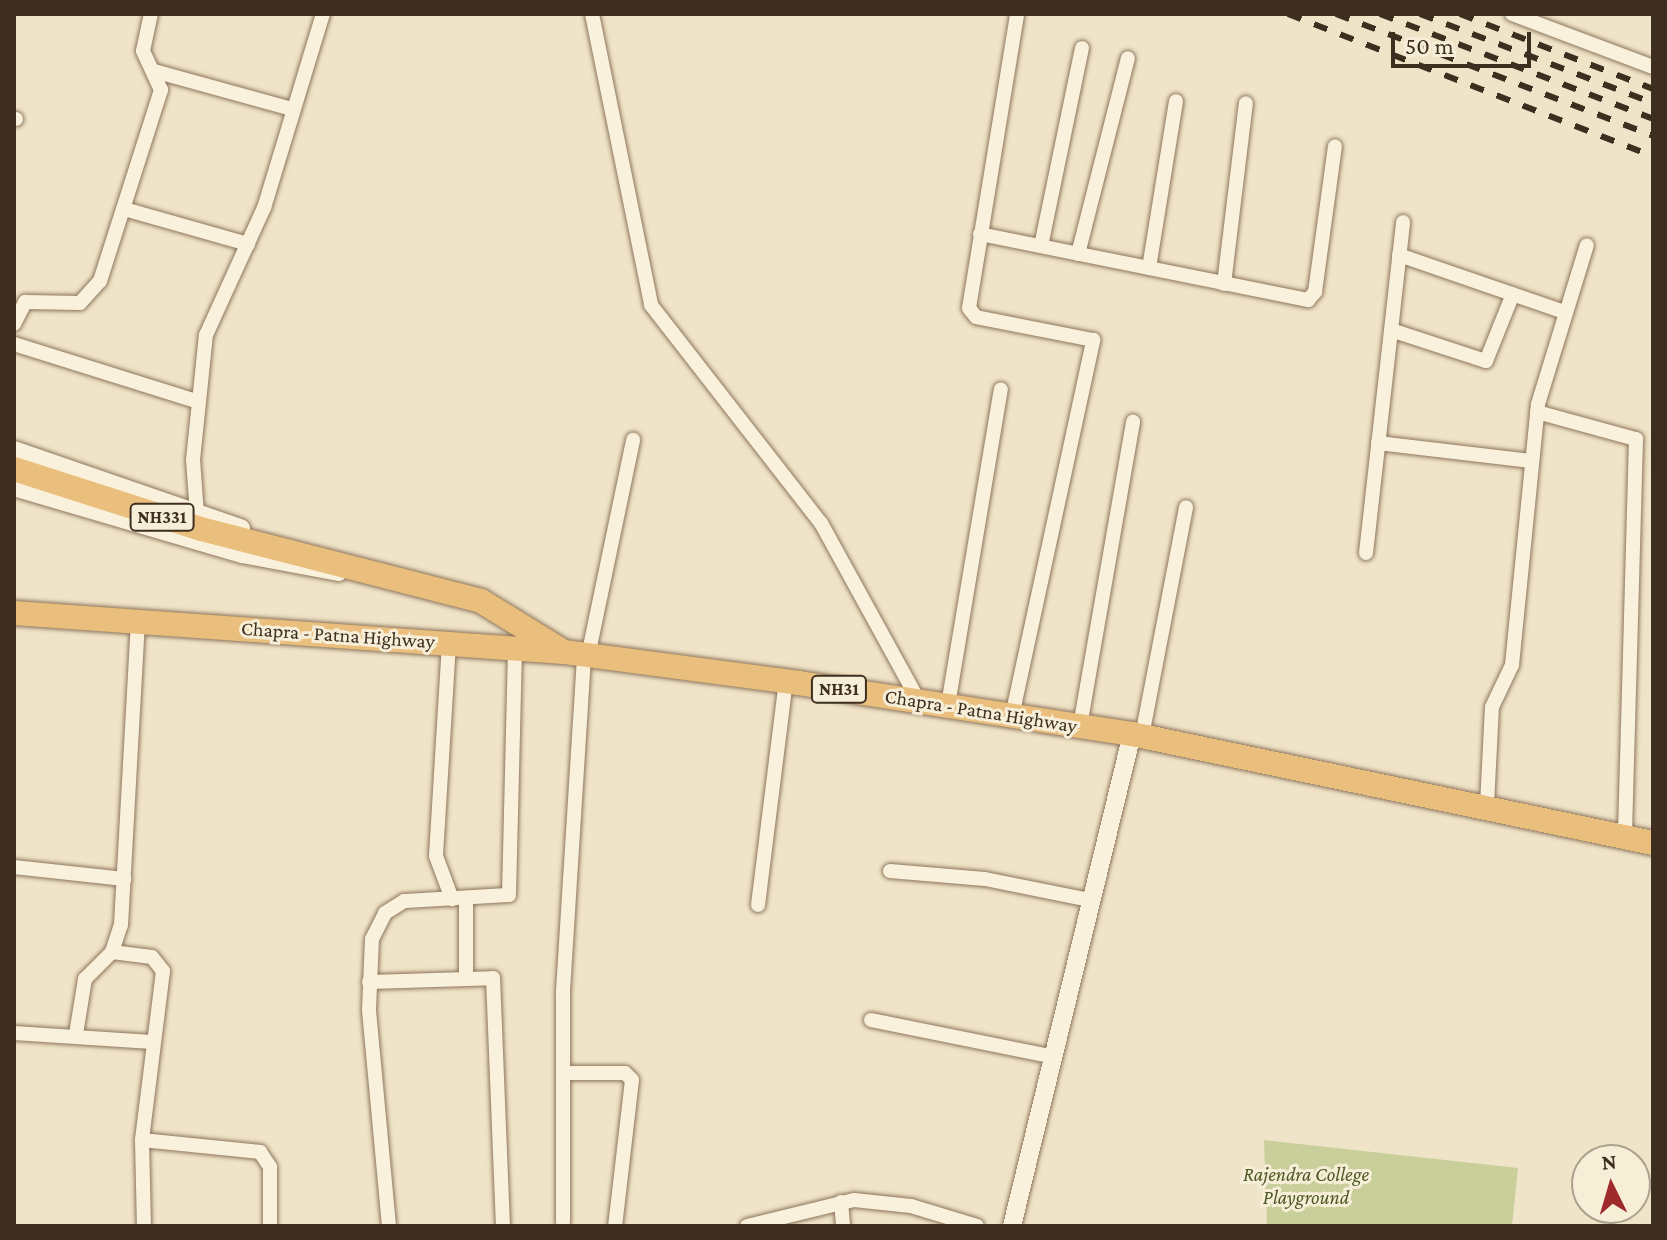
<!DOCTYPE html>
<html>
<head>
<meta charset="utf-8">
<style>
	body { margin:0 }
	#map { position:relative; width:1667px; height:1240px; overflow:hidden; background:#f0e4c8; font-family:"Crimson Pro",serif }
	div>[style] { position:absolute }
	.green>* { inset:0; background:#c9cf9b }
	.roads { filter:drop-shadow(0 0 2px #8d765c) drop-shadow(0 0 2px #8d765c) }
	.minor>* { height:14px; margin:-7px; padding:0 7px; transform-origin:7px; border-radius:7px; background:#faf1dc }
	.tertiary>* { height:18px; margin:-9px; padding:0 9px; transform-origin:9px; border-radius:9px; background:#faf1dc }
	.trunk>* { height:24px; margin:-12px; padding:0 12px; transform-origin:12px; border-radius:12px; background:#eabe7c }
	.rail>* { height:6px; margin-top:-3px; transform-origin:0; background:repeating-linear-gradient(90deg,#3d2e20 0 14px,transparent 0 28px) }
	span { translate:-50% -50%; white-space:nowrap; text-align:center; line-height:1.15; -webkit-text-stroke:6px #f7eed8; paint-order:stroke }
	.shield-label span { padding:2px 6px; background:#f7eed8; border:2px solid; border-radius:6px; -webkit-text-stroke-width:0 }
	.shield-label { font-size:18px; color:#3d2e20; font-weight:700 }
	.street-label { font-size:20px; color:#3d2e20 }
	.park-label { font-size:20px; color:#4d5a26; font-style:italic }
	.frame { position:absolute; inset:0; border:16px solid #3d2e20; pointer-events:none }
	.north { position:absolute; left:1571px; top:1144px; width:80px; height:80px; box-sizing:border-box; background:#f7eed8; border:2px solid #ada18e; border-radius:50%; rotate:355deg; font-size:22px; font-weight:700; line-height:32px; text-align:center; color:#3d2e20 }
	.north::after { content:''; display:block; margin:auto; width:28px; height:36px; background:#9e2a2b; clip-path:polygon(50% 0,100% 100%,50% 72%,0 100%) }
	.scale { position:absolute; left:1391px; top:32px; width:140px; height:36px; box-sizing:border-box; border:4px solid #3d2e20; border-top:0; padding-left:10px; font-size:24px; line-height:28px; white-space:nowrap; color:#3d2e20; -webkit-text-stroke:6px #f7eed8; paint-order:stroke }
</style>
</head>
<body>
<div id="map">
	<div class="green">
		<i style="clip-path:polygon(1264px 1140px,1518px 1168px,1512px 1226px,1267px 1226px)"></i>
	</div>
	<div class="roads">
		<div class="minor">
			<i style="left:592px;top:14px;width:297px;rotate:78.5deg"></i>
			<i style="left:651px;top:305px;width:276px;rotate:52.1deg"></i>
			<i style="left:821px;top:523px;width:203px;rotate:61.2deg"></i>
			<i style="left:1512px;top:14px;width:151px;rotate:20.6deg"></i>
			<i style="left:154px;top:71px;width:143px;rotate:15.4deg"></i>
			<i style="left:14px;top:119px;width:2px"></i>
			<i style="left:124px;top:209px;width:129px;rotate:15.8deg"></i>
			<i style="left:980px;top:234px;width:335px;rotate:11.4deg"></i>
			<i style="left:1308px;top:300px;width:11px;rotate:-49deg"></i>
			<i style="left:1315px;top:292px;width:147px;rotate:-82.2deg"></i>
			<i style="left:1041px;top:246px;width:202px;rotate:-78.3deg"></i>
			<i style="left:1078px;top:254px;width:202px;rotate:-75.7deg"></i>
			<i style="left:1399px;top:255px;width:176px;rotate:19deg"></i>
			<i style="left:1149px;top:268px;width:169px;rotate:-80.8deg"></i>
			<i style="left:1224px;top:284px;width:182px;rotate:-83.1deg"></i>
			<i style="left:14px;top:324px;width:25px;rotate:-63deg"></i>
			<i style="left:25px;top:302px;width:55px;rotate:1deg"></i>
			<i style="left:80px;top:303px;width:30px;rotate:-48deg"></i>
			<i style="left:100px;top:281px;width:201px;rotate:-72.3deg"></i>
			<i style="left:161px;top:90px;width:43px;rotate:-114.8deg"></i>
			<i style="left:143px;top:51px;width:38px;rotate:-78deg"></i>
			<i style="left:1391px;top:330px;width:100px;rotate:18.1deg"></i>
			<i style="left:1486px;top:361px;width:72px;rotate:-68.1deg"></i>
			<i style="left:14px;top:344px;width:194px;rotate:17.4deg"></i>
			<i style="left:1537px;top:412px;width:103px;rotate:15.3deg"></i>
			<i style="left:1636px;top:439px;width:397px;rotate:91.6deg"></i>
			<i style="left:1378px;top:443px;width:154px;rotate:6.7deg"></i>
			<i style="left:197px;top:514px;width:54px;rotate:-94.2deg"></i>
			<i style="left:193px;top:460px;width:126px;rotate:-84.1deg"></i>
			<i style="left:206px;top:335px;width:140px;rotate:-65.5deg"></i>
			<i style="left:264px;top:208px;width:203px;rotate:-73.1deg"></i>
			<i style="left:1366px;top:553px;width:333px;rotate:-83.6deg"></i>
			<i style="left:449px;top:643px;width:213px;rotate:93.5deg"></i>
			<i style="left:436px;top:856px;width:46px;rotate:69.6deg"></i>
			<i style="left:588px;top:656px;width:221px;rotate:-78.2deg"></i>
			<i style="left:948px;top:705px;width:320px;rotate:-80.5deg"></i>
			<i style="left:1012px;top:716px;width:385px;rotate:-77.8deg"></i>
			<i style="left:1093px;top:340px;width:119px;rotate:-168.9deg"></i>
			<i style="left:976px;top:317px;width:11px;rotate:-128deg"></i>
			<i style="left:969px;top:308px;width:298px;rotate:-80.7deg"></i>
			<i style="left:1080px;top:726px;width:309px;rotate:-80.1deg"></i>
			<i style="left:1142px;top:736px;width:233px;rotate:-79.1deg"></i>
			<i style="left:1487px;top:805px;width:98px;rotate:-87.1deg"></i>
			<i style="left:1492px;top:707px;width:47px;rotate:-64.5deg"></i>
			<i style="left:1512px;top:665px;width:262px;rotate:-84.3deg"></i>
			<i style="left:1538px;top:404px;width:166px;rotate:-72.9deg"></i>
			<i style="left:14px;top:867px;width:111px;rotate:6.2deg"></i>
			<i style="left:890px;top:871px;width:95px;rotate:4.8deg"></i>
			<i style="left:985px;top:879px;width:106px;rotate:11.4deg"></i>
			<i style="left:466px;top:899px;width:79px;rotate:90deg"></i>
			<i style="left:758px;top:905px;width:226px;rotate:-82.9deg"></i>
			<i style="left:112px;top:952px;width:40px;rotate:7.1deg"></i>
			<i style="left:152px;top:957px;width:18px;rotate:52deg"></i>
			<i style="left:163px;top:971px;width:170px;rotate:97.1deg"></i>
			<i style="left:142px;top:1140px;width:86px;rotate:88.7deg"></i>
			<i style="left:369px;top:982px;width:124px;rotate:-1.8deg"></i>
			<i style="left:493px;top:978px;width:248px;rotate:87.7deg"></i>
			<i style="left:871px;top:1020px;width:182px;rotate:11.4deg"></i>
			<i style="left:14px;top:1033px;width:138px;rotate:3.7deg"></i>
			<i style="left:76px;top:1034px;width:56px;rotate:-80.7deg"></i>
			<i style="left:85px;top:979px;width:38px;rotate:-45deg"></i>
			<i style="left:112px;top:952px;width:28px;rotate:-72deg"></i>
			<i style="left:121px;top:925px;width:304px;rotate:-86.8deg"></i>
			<i style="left:563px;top:1073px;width:62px"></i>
			<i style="left:625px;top:1073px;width:10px;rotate:45deg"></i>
			<i style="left:632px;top:1080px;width:147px;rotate:96.6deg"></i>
			<i style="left:142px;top:1140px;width:119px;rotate:5.8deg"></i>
			<i style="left:260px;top:1152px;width:18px;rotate:56deg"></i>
			<i style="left:270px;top:1167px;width:59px;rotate:90deg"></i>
			<i style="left:841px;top:1202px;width:24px;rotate:85deg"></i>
			<i style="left:563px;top:1222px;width:231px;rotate:-90deg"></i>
			<i style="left:563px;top:991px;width:337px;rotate:-86.4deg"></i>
			<i style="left:389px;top:1226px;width:217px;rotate:-95.3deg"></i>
			<i style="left:369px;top:1010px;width:71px;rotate:-87.6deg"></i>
			<i style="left:372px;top:939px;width:29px;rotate:-63deg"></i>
			<i style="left:385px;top:913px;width:22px;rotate:-32deg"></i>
			<i style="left:404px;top:901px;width:105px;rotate:-3.3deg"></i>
			<i style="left:509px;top:895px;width:247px;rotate:-88.6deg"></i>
			<i style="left:747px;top:1226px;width:110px;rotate:-13.7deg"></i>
			<i style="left:854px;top:1200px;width:57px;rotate:6deg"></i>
			<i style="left:911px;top:1206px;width:69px;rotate:16.9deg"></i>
		</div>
		<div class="tertiary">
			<i style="left:14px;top:450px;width:240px;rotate:19deg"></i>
			<i style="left:14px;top:487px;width:238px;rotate:16.4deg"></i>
			<i style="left:242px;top:554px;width:98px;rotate:10.6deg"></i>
			<i style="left:1012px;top:1226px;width:506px;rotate:-76.29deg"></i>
		</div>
		<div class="trunk">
			<i style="left:14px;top:469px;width:196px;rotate:17.8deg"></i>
			<i style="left:201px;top:529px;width:289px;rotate:14.4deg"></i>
			<i style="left:481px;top:601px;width:97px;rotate:31.6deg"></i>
			<i style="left:14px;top:613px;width:551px;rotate:4.06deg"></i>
			<i style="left:564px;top:652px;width:236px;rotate:7.5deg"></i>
			<i style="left:798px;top:683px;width:338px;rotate:8.7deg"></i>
			<i style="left:1132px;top:734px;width:532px;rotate:11.82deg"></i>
		</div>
	</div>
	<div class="rail">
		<i style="left:1288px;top:14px;width:392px;rotate:21.3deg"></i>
		<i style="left:1336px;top:14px;width:340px;rotate:21deg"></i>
		<i style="left:1380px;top:14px;width:292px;rotate:21deg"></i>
		<i style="left:1420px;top:14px;width:249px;rotate:20.9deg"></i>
		<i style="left:1460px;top:14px;width:207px;rotate:21.2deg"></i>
	</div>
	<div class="shield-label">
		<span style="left:162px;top:517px">NH331</span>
		<span style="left:839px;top:689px">NH31</span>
	</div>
	<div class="street-label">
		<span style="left:338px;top:635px;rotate:4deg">Chapra - Patna Highway</span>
		<span style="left:981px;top:711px;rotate:9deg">Chapra - Patna Highway</span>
	</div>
	<div class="park-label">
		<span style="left:1306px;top:1186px">Rajendra College<br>Playground</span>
	</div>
	<div class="frame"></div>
	<div class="north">N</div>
	<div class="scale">50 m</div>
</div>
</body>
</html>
